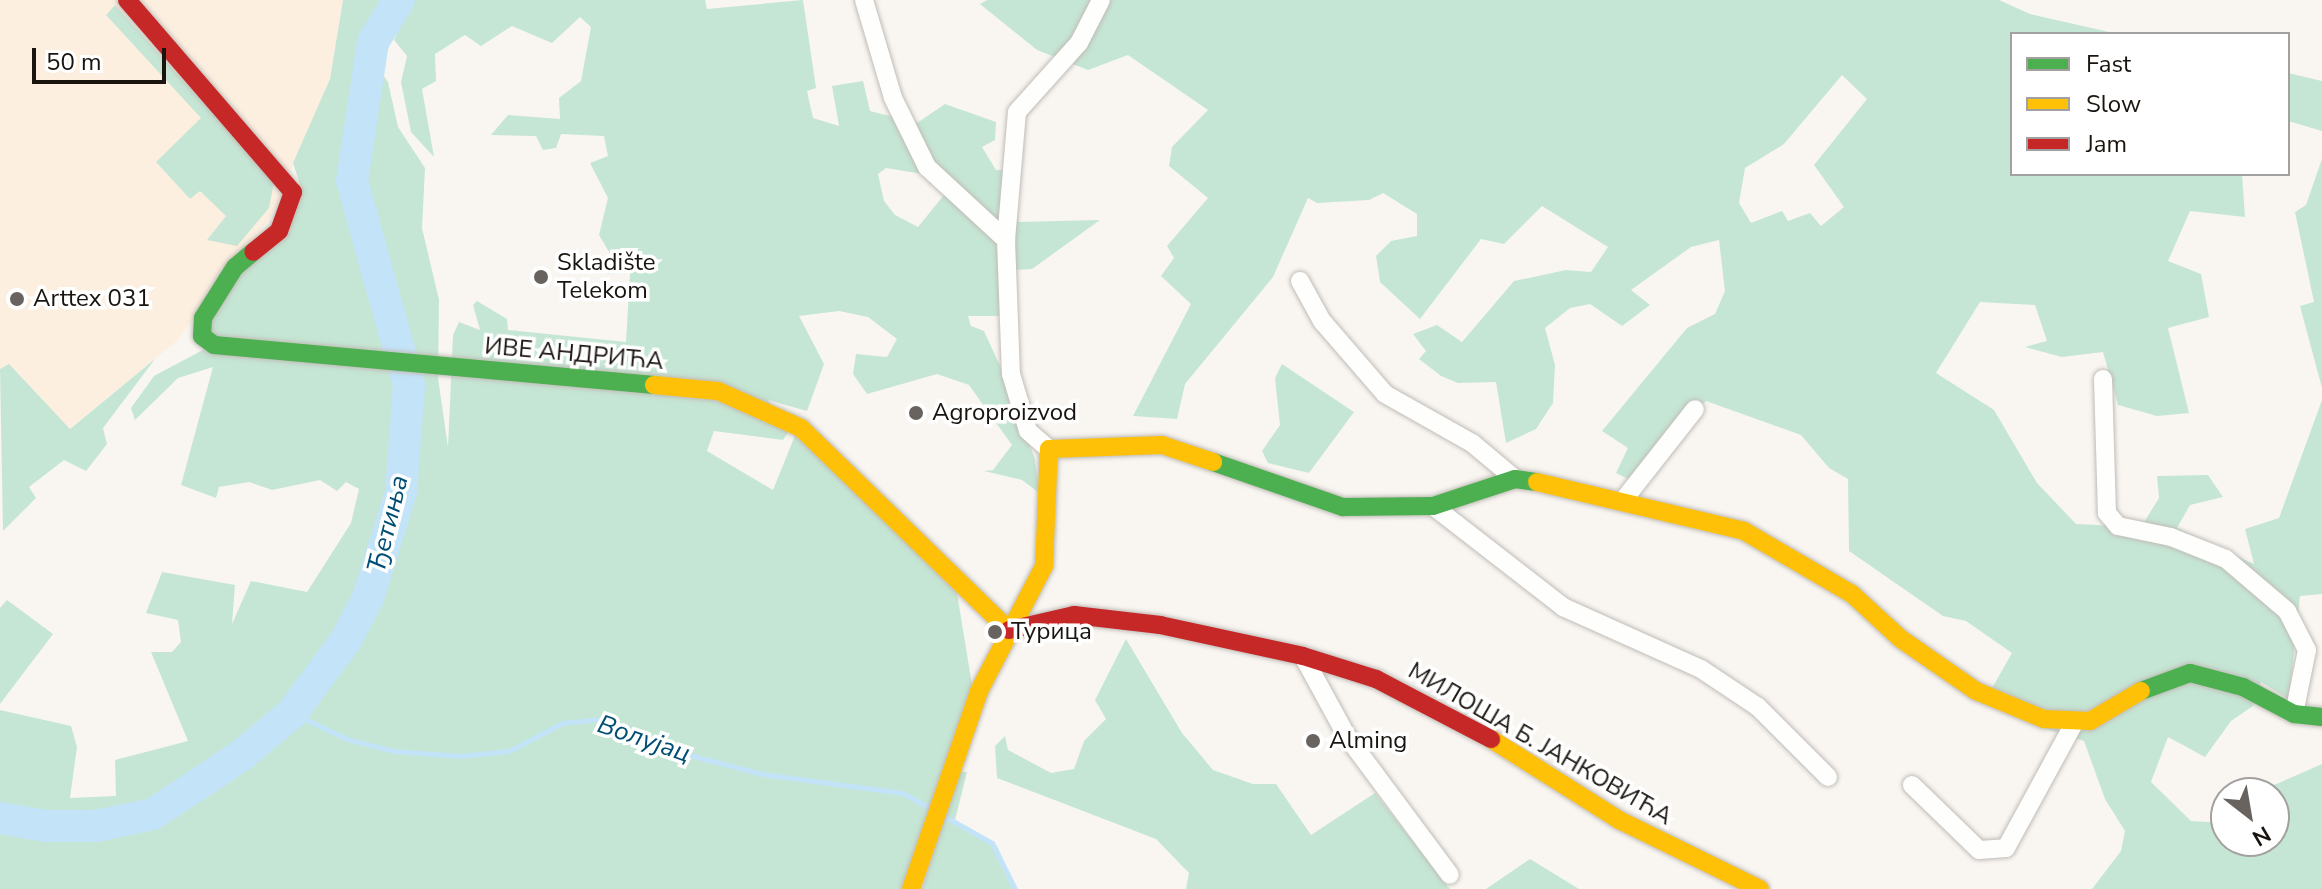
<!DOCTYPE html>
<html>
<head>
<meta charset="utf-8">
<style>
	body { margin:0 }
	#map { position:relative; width:2322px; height:889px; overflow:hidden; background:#f9f6f2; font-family:"Nunito Sans",sans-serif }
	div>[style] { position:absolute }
	.built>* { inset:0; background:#fcefe0 }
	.green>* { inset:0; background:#c5e6d4 }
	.stream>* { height:5px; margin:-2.5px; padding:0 2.5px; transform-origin:2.5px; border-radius:2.5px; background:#c3e3f8 }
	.river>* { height:32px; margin:-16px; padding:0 16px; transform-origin:16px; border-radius:16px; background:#c3e3f8 }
	.roads { filter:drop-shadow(0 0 2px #c0bcb7) drop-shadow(0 0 2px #c0bcb7) }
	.street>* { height:18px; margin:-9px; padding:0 9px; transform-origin:9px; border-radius:9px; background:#fefefd }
	.fast>* { height:18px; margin:-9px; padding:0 9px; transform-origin:9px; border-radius:9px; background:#4caf50 }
	.slow>* { height:18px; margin:-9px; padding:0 9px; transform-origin:9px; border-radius:9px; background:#ffc107 }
	.jam>* { height:18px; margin:-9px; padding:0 9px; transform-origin:9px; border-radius:9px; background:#c62828 }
	.dots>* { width:22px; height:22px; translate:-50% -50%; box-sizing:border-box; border:4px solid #fff; border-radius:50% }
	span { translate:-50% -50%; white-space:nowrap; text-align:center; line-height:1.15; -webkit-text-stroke:7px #fff; paint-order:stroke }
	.poi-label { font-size:24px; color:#1a140f }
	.left { translate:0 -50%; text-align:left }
	.street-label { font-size:24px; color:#1a140f }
	.water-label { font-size:26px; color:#004e73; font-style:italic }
	.legend { position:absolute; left:2010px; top:32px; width:280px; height:144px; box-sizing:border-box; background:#fff; border:2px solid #a3a19f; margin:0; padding:10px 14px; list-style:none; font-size:24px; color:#1a140f }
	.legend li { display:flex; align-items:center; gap:16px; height:40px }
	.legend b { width:40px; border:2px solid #a3a19f }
	.north { position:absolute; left:2210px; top:777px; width:80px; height:80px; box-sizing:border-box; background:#fff; border:2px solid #a3a19f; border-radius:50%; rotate:149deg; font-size:22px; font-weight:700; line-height:32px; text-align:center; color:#1a140f }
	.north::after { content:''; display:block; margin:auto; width:28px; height:36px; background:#68635e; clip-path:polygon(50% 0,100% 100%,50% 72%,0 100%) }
	.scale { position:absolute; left:32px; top:48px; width:134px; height:36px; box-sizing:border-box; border:4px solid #1a140f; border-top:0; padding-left:10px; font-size:24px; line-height:28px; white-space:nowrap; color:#1a140f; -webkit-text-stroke:6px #fff; paint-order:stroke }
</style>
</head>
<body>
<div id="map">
	<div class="built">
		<i style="clip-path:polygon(0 0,343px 0,330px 79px,272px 215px,177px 341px,69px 429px,9px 365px,0 369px)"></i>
	</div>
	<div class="green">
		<i style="clip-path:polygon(evenodd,343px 0,389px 0,378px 68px,388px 82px,398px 127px,425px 168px,422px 228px,439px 300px,438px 378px,448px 447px,453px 335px,459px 322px,480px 330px,473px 305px,477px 301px,507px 319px,508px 330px,626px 342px,630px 273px,607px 274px,614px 260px,599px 235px,608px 198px,590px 163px,608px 156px,604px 136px,561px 134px,556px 148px,543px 150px,536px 136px,491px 135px,508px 115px,560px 119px,559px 98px,581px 81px,591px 27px,580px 17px,552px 43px,512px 26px,481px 46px,465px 35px,435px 54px,436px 81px,422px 89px,434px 157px,411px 132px,401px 82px,407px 56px,394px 40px,413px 0,705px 0,707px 9px,803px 0,816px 88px,807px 91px,813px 118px,839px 126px,832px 86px,863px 81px,870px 111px,917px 123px,945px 104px,996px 122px,995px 140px,982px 147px,996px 170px,1006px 170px,1018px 222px,1100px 220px,1032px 269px,1002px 271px,1003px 316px,968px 316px,971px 326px,984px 331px,1001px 368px,1035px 459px,1039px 493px,1022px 480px,984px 471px,993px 470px,1012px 445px,969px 385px,937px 374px,867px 394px,853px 374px,856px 354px,887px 357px,897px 339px,868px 317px,839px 311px,799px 316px,824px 364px,807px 411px,768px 400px,791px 428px,783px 440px,714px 431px,707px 451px,773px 490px,796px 433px,957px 593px,972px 685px,903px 889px,0 889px,0 710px,71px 726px,77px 747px,70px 798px,116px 796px,115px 760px,188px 741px,151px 652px,172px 652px,181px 642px,178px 620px,146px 613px,162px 572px,235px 585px,232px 624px,251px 581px,307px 592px,351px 523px,359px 489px,346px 482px,337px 491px,320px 480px,272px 490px,249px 482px,219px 487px,216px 498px,181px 485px,213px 367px,178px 378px,135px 420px,131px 408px,154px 376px,216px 343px,205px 319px,302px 191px,293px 163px,330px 79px,343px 0,886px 168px,947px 178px,953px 184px,918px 227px,895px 215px,884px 201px,878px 174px,886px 168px)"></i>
		<i style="clip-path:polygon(evenodd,987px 0,1999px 0,2030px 14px,2118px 34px,2012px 34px,2012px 174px,2242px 174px,2245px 217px,2190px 211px,2168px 261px,2201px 274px,2209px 317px,2168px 328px,2189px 413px,2157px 416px,2118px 405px,2103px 352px,2062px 357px,2025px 347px,2047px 341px,2035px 305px,1980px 302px,1936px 373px,1994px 410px,2037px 483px,2076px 524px,2141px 527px,2159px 498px,2157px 476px,2208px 475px,2223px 497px,2190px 505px,2177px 528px,2254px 564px,2245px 529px,2279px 518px,2322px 400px,2322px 594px,2300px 596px,2289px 699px,2261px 682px,2253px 706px,2231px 721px,2205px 757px,2168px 737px,2151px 782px,2191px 821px,2226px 823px,2226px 841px,2274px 841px,2274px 785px,2322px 764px,2322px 889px,2092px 889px,2121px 851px,2125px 831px,2105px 799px,2084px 741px,2049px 730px,1991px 690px,2012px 653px,1966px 621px,1943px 616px,1849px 551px,1848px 479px,1829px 468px,1801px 435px,1706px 401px,1659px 442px,1636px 483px,1616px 473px,1628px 448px,1602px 431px,1687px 328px,1715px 314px,1725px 291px,1719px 240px,1691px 247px,1631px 290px,1650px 305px,1622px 326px,1590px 304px,1570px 308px,1545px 328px,1555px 365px,1553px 403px,1536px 429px,1506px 443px,1496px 382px,1458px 383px,1441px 376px,1419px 359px,1426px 351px,1413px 334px,1437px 325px,1462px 342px,1514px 281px,1566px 270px,1591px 272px,1608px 247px,1542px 206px,1504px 244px,1481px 239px,1420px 319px,1380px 282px,1376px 256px,1391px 241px,1417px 236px,1417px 214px,1383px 193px,1369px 200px,1317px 203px,1308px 198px,1273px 277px,1185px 384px,1177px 419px,1133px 416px,1191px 304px,1161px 276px,1174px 258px,1167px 246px,1208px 198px,1169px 166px,1172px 147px,1208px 110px,1128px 55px,1088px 70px,1037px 50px,980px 4px,987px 0,1842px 75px,1867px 99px,1814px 165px,1844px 207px,1821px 226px,1810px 213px,1788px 221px,1782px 211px,1751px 223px,1739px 203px,1745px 168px,1784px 144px,1842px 75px)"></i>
		<i style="clip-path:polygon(115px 5px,274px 182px,269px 208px,237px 246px,207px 240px,226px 216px,200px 191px,190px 199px,156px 162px,201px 118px,106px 15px)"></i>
		<i style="clip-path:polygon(2288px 73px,2322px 81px,2322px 131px,2288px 121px)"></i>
		<i style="clip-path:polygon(2322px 159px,2322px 388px,2300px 306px,2314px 302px,2295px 212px,2306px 205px)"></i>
		<i style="clip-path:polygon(155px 359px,103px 428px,107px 444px,86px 471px,64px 460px,29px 487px,36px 498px,3px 531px,0 369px,9px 364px,70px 429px)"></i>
		<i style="clip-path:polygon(1282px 364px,1354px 412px,1309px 473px,1268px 463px,1262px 451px,1280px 425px,1275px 378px)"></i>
		<i style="clip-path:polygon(7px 600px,53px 634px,0 704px,0 608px)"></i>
		<i style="clip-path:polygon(1126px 639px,1182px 733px,1213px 770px,1253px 784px,1276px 784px,1311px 835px,1375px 793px,1450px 889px,1186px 889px,1189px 873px,1156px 839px,997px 778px,995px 746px,1005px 736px,1008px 750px,1051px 773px,1074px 769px,1084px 741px,1106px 719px,1095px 700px)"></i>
		<i style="clip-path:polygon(958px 772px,967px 772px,955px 820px,997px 846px,1016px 889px,922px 889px)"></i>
		<i style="clip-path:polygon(1530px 859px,1579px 889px,1486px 889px)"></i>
	</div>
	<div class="stream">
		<i style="left:292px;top:713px;width:61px;rotate:25.3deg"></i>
		<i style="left:347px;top:739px;width:49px;rotate:14.3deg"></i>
		<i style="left:394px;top:751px;width:66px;rotate:4.3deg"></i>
		<i style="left:460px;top:756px;width:49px;rotate:-5.8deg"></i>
		<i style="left:509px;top:751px;width:60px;rotate:-27.8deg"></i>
		<i style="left:562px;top:723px;width:36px;rotate:-6deg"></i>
		<i style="left:598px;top:719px;width:59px;rotate:26.1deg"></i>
		<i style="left:651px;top:745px;width:115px;rotate:14.6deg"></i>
		<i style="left:762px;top:774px;width:142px;rotate:7.7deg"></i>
		<i style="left:903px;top:793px;width:33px;rotate:29deg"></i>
		<i style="left:944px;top:816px;width:55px;rotate:29.4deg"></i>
		<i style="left:992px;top:843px;width:51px;rotate:63.4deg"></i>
	</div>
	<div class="river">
		<i style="left:0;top:818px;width:46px;rotate:10.1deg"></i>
		<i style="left:45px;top:826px;width:52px"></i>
		<i style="left:97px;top:826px;width:57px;rotate:-12.1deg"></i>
		<i style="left:153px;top:814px;width:107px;rotate:-33.5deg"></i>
		<i style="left:242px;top:755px;width:65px;rotate:-40deg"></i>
		<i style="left:292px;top:713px;width:91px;rotate:-53.5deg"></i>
		<i style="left:346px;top:640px;width:47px;rotate:-62.4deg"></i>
		<i style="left:368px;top:598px;width:111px;rotate:-72.7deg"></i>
		<i style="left:401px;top:492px;width:107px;rotate:-85.7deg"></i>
		<i style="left:409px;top:385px;width:212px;rotate:-105.6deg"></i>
		<i style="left:352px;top:181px;width:141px;rotate:-81.4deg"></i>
		<i style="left:373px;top:42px;width:49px;rotate:-58.2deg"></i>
	</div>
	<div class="roads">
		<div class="street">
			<i style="left:864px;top:0;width:102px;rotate:73.5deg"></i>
			<i style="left:893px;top:98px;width:77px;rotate:63.8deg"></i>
			<i style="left:927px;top:167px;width:108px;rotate:42.7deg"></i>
			<i style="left:1006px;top:240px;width:134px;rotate:87.9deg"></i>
			<i style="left:1011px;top:374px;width:59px;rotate:73.4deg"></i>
			<i style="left:1028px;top:431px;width:28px;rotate:41deg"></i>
			<i style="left:1006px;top:240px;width:128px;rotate:-85.1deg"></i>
			<i style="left:1017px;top:112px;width:93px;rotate:-48.1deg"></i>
			<i style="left:1079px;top:43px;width:48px;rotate:-62.9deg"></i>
			<i style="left:1300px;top:281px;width:46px;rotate:61.2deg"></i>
			<i style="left:1322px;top:321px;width:96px;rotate:49.2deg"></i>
			<i style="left:1385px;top:394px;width:100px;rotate:29.4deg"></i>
			<i style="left:1472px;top:443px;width:56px;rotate:39.9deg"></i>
			<i style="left:2103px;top:379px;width:134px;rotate:88.3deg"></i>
			<i style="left:2107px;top:513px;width:17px;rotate:50deg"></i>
			<i style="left:2118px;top:526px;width:54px;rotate:11.7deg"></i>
			<i style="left:2171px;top:537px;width:59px;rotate:21.8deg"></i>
			<i style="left:2226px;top:559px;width:80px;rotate:40.4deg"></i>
			<i style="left:2287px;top:611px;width:44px;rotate:62.9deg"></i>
			<i style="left:2307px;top:650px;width:65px;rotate:101.5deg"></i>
			<i style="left:1625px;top:498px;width:113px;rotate:-51.8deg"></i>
			<i style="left:1433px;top:506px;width:165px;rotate:37.8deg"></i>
			<i style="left:1563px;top:607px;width:151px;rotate:24.2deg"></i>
			<i style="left:1701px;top:669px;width:69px;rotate:33.7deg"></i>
			<i style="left:1758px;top:707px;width:99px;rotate:45deg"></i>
			<i style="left:1303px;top:656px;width:90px;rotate:61.4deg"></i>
			<i style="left:1346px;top:735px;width:174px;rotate:53.4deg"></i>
			<i style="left:1912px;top:785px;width:93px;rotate:44.1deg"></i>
			<i style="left:1979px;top:850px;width:27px;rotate:-4deg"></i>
			<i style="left:2006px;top:848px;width:140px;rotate:-61.4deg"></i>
		</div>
		<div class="fast">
			<i style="left:253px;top:252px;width:23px;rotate:140deg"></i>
			<i style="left:235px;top:267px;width:60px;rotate:122.1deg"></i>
			<i style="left:203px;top:318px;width:18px;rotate:93deg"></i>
			<i style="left:202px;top:336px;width:15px;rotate:37deg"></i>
			<i style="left:214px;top:345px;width:442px;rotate:5.2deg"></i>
			<i style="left:1213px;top:462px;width:138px;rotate:19.1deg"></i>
			<i style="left:1343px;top:507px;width:90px;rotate:-0.6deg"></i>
			<i style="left:1433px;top:506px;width:86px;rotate:-18.2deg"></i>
			<i style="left:1515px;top:479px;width:22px;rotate:8deg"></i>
			<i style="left:2141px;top:691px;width:52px;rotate:-20.2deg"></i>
			<i style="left:2190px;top:673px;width:55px;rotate:14.8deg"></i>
			<i style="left:2243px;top:687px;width:58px;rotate:27.9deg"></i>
			<i style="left:2294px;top:714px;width:28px;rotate:6deg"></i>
		</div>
		<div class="slow">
			<i style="left:654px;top:385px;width:64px;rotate:5.4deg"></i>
			<i style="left:718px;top:391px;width:91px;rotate:24deg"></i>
			<i style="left:801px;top:428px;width:290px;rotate:44.2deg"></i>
			<i style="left:1537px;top:482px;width:213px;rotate:13.3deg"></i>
			<i style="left:1744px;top:531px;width:125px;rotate:30.3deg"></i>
			<i style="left:1852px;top:594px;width:67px;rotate:42.6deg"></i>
			<i style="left:1901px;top:639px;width:91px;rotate:34.7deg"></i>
			<i style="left:1976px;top:691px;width:74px;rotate:22.4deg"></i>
			<i style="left:2044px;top:719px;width:46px;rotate:2.5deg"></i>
			<i style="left:2090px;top:721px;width:59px;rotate:-30.5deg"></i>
			<i style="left:1491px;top:739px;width:151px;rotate:32.3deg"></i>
			<i style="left:1619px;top:820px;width:157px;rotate:26.1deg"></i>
			<i style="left:911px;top:889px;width:209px;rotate:-71deg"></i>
			<i style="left:979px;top:691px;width:141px;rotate:-62.5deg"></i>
			<i style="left:1044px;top:566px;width:117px;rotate:-87.6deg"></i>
			<i style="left:1049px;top:449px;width:113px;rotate:-2deg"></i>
			<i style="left:1162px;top:445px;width:54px;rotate:18.4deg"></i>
		</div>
		<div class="jam">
			<i style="left:127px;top:0;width:254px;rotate:49.2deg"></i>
			<i style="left:293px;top:192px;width:41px;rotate:109.7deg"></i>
			<i style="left:279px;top:231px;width:33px;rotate:141deg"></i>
			<i style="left:1009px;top:630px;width:67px;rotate:-13deg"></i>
			<i style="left:1074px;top:615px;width:87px;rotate:6.6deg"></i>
			<i style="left:1160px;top:625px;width:146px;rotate:12.2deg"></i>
			<i style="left:1303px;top:656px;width:77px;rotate:17.5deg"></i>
			<i style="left:1376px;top:679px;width:130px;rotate:27.6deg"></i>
		</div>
	</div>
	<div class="dots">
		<i style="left:541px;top:277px;background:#68635e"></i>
		<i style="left:17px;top:299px;background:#68635e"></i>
		<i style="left:916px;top:413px;background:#68635e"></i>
		<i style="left:995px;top:632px;background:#68635e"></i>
		<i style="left:1313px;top:741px;background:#68635e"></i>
	</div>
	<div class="poi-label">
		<span class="left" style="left:557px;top:277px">Skladište<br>Telekom</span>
		<span class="left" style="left:33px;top:299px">Arttex 031</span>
		<span class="left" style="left:932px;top:413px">Agroproizvod</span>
		<span class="left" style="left:1011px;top:632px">Турица</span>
		<span class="left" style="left:1329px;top:741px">Alming</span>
	</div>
	<div class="street-label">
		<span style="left:574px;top:354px;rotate:5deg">ИВЕ АНДРИЋА</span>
		<span style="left:1540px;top:744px;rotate:30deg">МИЛОША Б. ЈАНКОВИЋА</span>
	</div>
	<div class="water-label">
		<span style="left:388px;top:524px;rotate:-76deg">Ђетиња</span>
		<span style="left:644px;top:739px;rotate:19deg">Волујац</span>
	</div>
	<ul class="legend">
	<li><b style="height:10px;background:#4caf50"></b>Fast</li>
	<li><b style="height:10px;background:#ffc107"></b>Slow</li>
	<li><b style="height:10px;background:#c62828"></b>Jam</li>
	</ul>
	<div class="north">N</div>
	<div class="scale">50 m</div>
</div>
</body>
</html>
